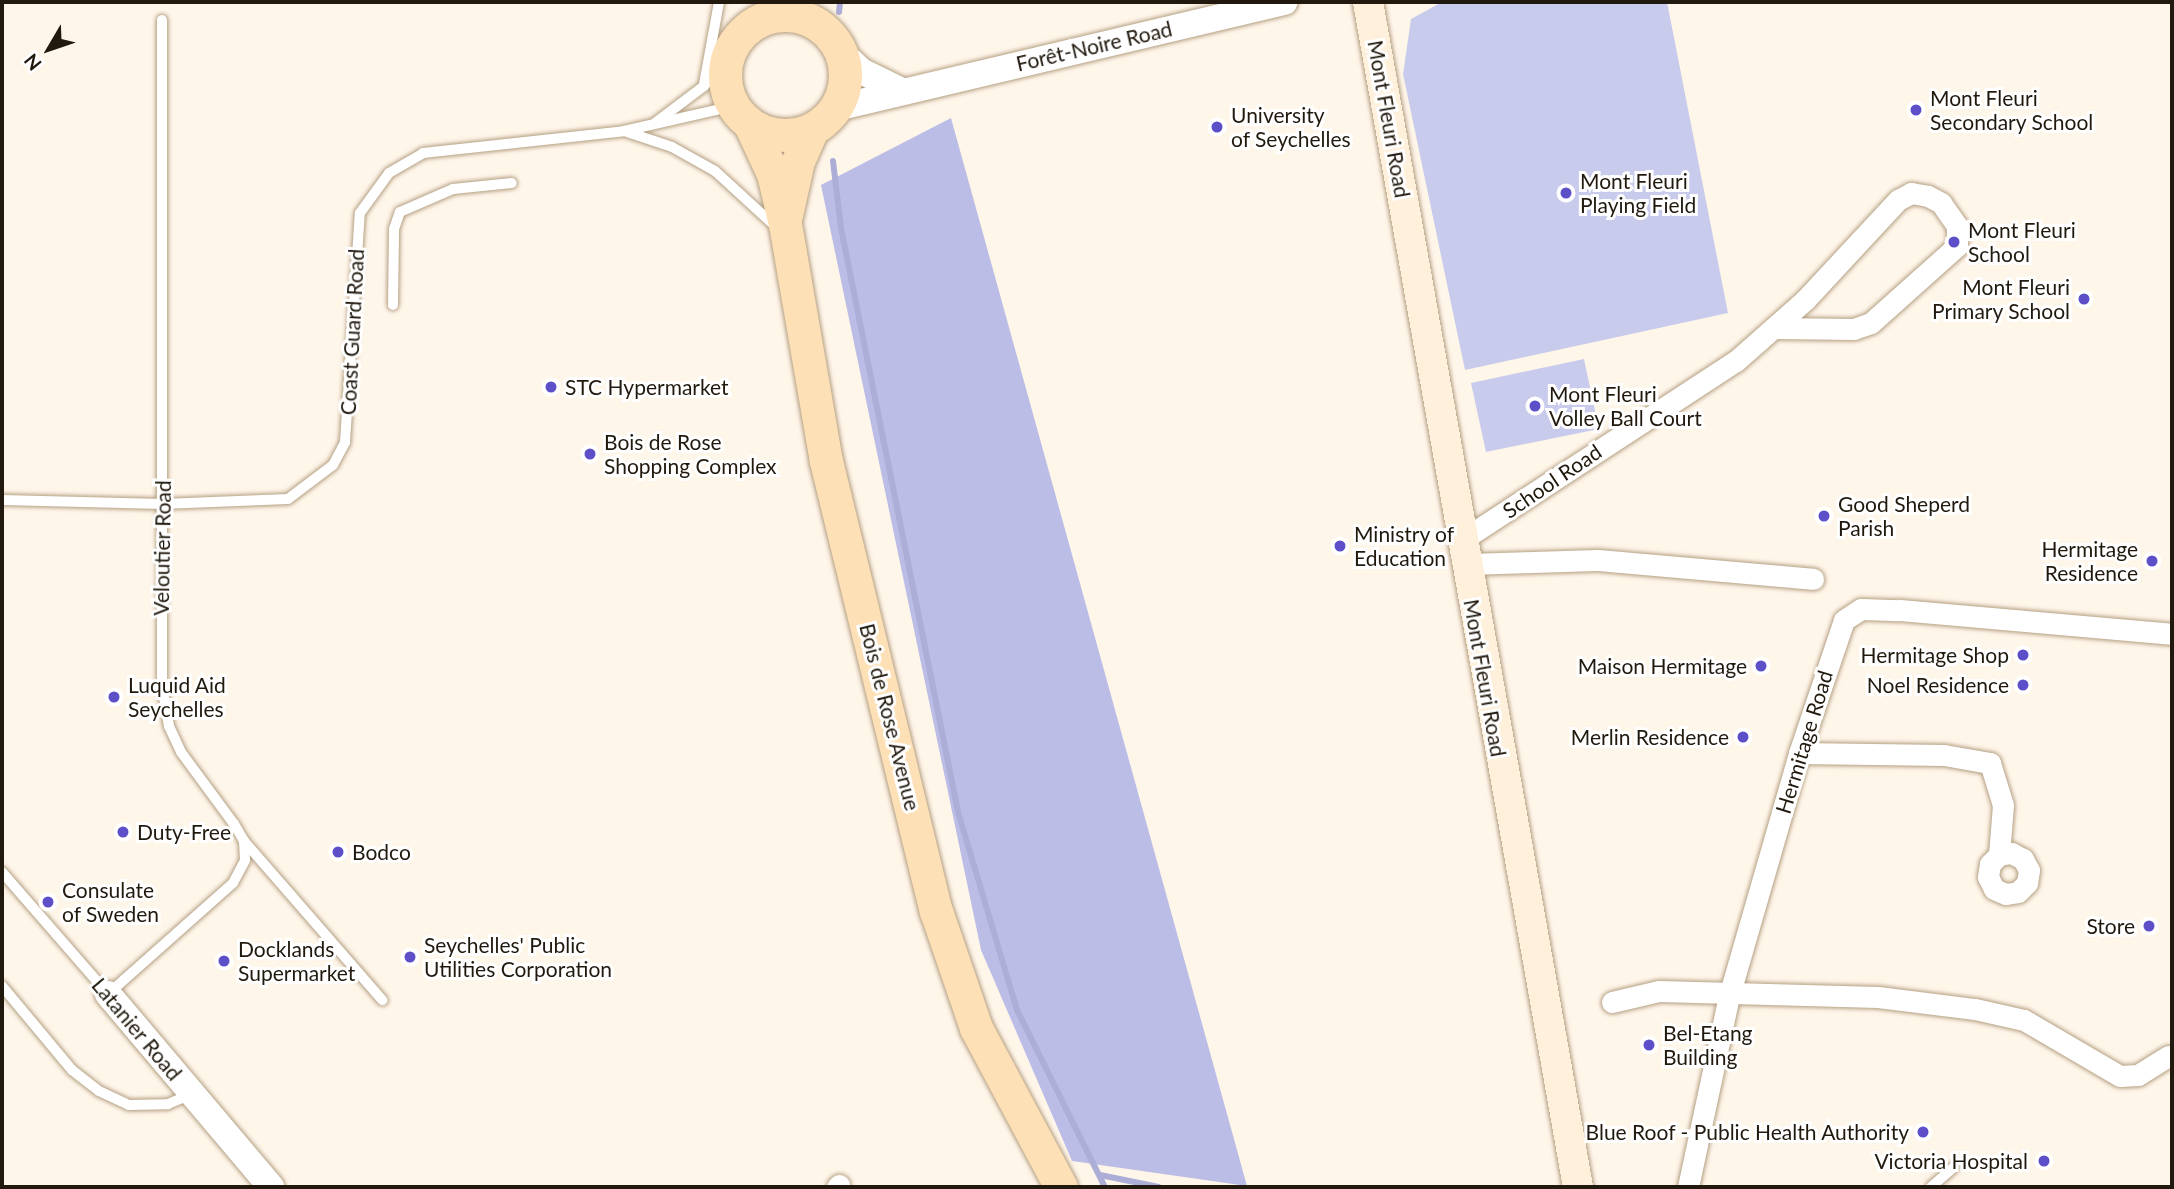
<!DOCTYPE html>
<html>
<head>
<meta charset="utf-8">
<style>
	body { margin:0 }
	#map { position:relative; width:2174px; height:1189px; overflow:hidden; background:#fff6ea; font-family:Lato,sans-serif }
	div>[style] { position:absolute }
	.green>* { inset:0; background:#c9cbec }
	.forest>* { inset:0; background:#bbbde6 }
	.stream>* { height:6px; margin:-3px; padding:0 3px; transform-origin:3px; border-radius:3px; background:#adaed7 }
	.roads { filter:drop-shadow(0 0 2px #b5a083) drop-shadow(0 0 2px #b5a083) }
	.service>* { height:10px; margin:-5px; padding:0 5px; transform-origin:5px; border-radius:5px; background:#fff }
	.minor>* { height:21px; margin:-10.5px; padding:0 10.5px; transform-origin:10.5px; border-radius:10.5px; background:#fff }
	.tertiary>* { height:26px; margin:-13px; padding:0 13px; transform-origin:13px; border-radius:13px; background:#fff }
	.secondary>* { height:30px; margin:-15px; padding:0 15px; transform-origin:15px; border-radius:15px; background:#fef0db }
	.primary>* { height:33px; margin:-16.5px; padding:0 16.5px; transform-origin:16.5px; border-radius:16.5px; background:#fde0b6 }
	.primary>.ring { margin:-16.5px; padding:0; box-sizing:content-box; background:none; border:33px solid #fde0b6; border-radius:50% }
	.dots>* { width:19px; height:19px; translate:-50% -50%; box-sizing:border-box; border:4px solid #fff; border-radius:50% }
	span { translate:-50% -50%; white-space:nowrap; text-align:center; line-height:1.15; -webkit-text-stroke:6px #fff; paint-order:stroke }
	.street-label { font-size:21px; color:#21190e }
	.poi-label { font-size:21px; color:#21190e }
	.left { translate:0 -50%; text-align:left }
	.right { translate:-100% -50%; text-align:right }
	.frame { position:absolute; inset:0; border:4px solid #21190e; pointer-events:none }
	.north { position:absolute; left:14px; top:14px; width:70px; height:70px; -webkit-text-stroke:5px #fff; paint-order:stroke; rotate:231deg; font-size:19px; font-weight:700; line-height:28px; text-align:center; color:#21190e }
	.north::after { content:''; display:block; margin:auto; width:24px; height:32px; background:#21190e; clip-path:polygon(50% 0,100% 100%,50% 72%,0 100%) }
</style>
</head>
<body>
<div id="map">
	<div class="green">
		<i style="clip-path:polygon(1442px 2px,1667px 2px,1728px 313px,1465px 370px,1403px 74px,1411px 19px)"></i>
		<i style="clip-path:polygon(1584px 359px,1599px 429px,1486px 452px,1471px 383px)"></i>
	</div>
	<div class="forest">
		<i style="clip-path:polygon(951px 118px,1247px 1186px,1072px 1161px,981px 950px,821px 185px)"></i>
	</div>
	<div class="stream">
		<i style="left:839px;top:12px;width:10px;rotate:-84deg"></i>
		<i style="left:833px;top:161px;width:67px;rotate:83.2deg"></i>
		<i style="left:841px;top:228px;width:596px;rotate:78.67deg"></i>
		<i style="left:958px;top:812px;width:207px;rotate:73.4deg"></i>
		<i style="left:1017px;top:1010px;width:198px;rotate:63.6deg"></i>
		<i style="left:1100px;top:1175px;width:60px;rotate:11.5deg"></i>
	</div>
	<div class="roads">
		<div class="service">
			<i style="left:704px;top:84px;width:83px;rotate:-79.6deg"></i>
			<i style="left:655px;top:123px;width:61px;rotate:-37.1deg"></i>
			<i style="left:704px;top:86px;width:38px;rotate:-51deg"></i>
			<i style="left:627px;top:132px;width:47px;rotate:18.4deg"></i>
			<i style="left:672px;top:147px;width:49px;rotate:29.2deg"></i>
			<i style="left:715px;top:171px;width:80px;rotate:42.5deg"></i>
			<i style="left:393px;top:305px;width:76px;rotate:-89.2deg"></i>
			<i style="left:394px;top:229px;width:18px;rotate:-71deg"></i>
			<i style="left:400px;top:212px;width:58px;rotate:-23.5deg"></i>
			<i style="left:453px;top:189px;width:59px;rotate:-5.8deg"></i>
			<i style="left:2px;top:500px;width:161px;rotate:1.4deg"></i>
			<i style="left:163px;top:504px;width:125px;rotate:-2.3deg"></i>
			<i style="left:288px;top:499px;width:56px;rotate:-37.1deg"></i>
			<i style="left:333px;top:465px;width:26px;rotate:-62deg"></i>
			<i style="left:345px;top:442px;width:229px;rotate:-86.3deg"></i>
			<i style="left:360px;top:213px;width:49px;rotate:-54.1deg"></i>
			<i style="left:389px;top:173px;width:39px;rotate:-30deg"></i>
			<i style="left:423px;top:153px;width:202px;rotate:-6.2deg"></i>
			<i style="left:624px;top:131px;width:113px;rotate:-12.8deg"></i>
			<i style="left:244px;top:841px;width:211px;rotate:49deg"></i>
			<i style="left:2px;top:872px;width:162px;rotate:49deg"></i>
			<i style="left:108px;top:994px;width:167px;rotate:-41.6deg"></i>
			<i style="left:233px;top:883px;width:26px;rotate:-62deg"></i>
			<i style="left:245px;top:860px;width:19px;rotate:-93deg"></i>
			<i style="left:244px;top:841px;width:20px;rotate:-120deg"></i>
			<i style="left:234px;top:824px;width:89px;rotate:-126.4deg"></i>
			<i style="left:181px;top:752px;width:29px;rotate:-115deg"></i>
			<i style="left:169px;top:726px;width:39px;rotate:-100deg"></i>
			<i style="left:162px;top:688px;width:668px;rotate:-90deg"></i>
			<i style="left:2px;top:986px;width:109px;rotate:50.2deg"></i>
			<i style="left:72px;top:1070px;width:34px;rotate:38deg"></i>
			<i style="left:99px;top:1091px;width:33px;rotate:25deg"></i>
			<i style="left:129px;top:1105px;width:39px;rotate:-1deg"></i>
			<i style="left:168px;top:1104px;width:26px;rotate:-23deg"></i>
			<i style="left:1931px;top:1187px;width:30px;rotate:-41deg"></i>
		</div>
		<div class="minor">
			<i style="left:1465px;top:538px;width:324px;rotate:-33.2deg"></i>
			<i style="left:1736px;top:361px;width:92px;rotate:-41.5deg"></i>
			<i style="left:1805px;top:300px;width:137px;rotate:-47.1deg"></i>
			<i style="left:1898px;top:200px;width:15px;rotate:-28deg"></i>
			<i style="left:1911px;top:193px;width:17px;rotate:10deg"></i>
			<i style="left:1928px;top:196px;width:15px;rotate:28deg"></i>
			<i style="left:1941px;top:203px;width:28px;rotate:55deg"></i>
			<i style="left:1957px;top:226px;width:20px;rotate:90deg"></i>
			<i style="left:1957px;top:246px;width:115px;rotate:138.2deg"></i>
			<i style="left:1871px;top:323px;width:18px;rotate:161deg"></i>
			<i style="left:1854px;top:329px;width:79px;rotate:-179.3deg"></i>
			<i style="left:1468px;top:564px;width:129px;rotate:-1.8deg"></i>
			<i style="left:1597px;top:560px;width:217px;rotate:5deg"></i>
			<i style="left:1799px;top:753px;width:145px;rotate:0.8deg"></i>
			<i style="left:1944px;top:755px;width:47px;rotate:9.9deg"></i>
			<i style="left:1990px;top:763px;width:44px;rotate:72.8deg"></i>
			<i style="left:2003px;top:805px;width:50px;rotate:94.6deg"></i>
			<i style="left:1999px;top:855px;width:13px;rotate:135deg"></i>
			<i style="left:1990px;top:864px;width:13px;rotate:99deg"></i>
			<i style="left:1988px;top:877px;width:13px;rotate:63deg"></i>
			<i style="left:1994px;top:889px;width:13px;rotate:23deg"></i>
			<i style="left:2006px;top:894px;width:12px;rotate:-9deg"></i>
			<i style="left:2018px;top:892px;width:13px;rotate:-45deg"></i>
			<i style="left:2027px;top:883px;width:13px;rotate:-81deg"></i>
			<i style="left:2029px;top:870px;width:13px;rotate:-119deg"></i>
			<i style="left:2023px;top:859px;width:13px;rotate:-153deg"></i>
			<i style="left:2011px;top:853px;width:12px;rotate:171deg"></i>
			<i style="left:1612px;top:1002px;width:48px;rotate:-13.2deg"></i>
			<i style="left:1659px;top:991px;width:219px;rotate:1.6deg"></i>
			<i style="left:1878px;top:997px;width:98px;rotate:7.1deg"></i>
			<i style="left:1975px;top:1009px;width:50px;rotate:12.7deg"></i>
			<i style="left:2024px;top:1020px;width:111px;rotate:30.3deg"></i>
			<i style="left:2120px;top:1076px;width:18px;rotate:-3deg"></i>
			<i style="left:2138px;top:1075px;width:36px;rotate:-32deg"></i>
			<i style="left:837px;top:1187px;width:3px;rotate:-45deg"></i>
			<i style="left:1688px;top:1187px;width:195px;rotate:-77.9deg"></i>
			<i style="left:1729px;top:996px;width:253px;rotate:-73.9deg"></i>
			<i style="left:1799px;top:753px;width:140px;rotate:-71.3deg"></i>
			<i style="left:1844px;top:620px;width:20px;rotate:-33deg"></i>
			<i style="left:1861px;top:609px;width:38px;rotate:2deg"></i>
			<i style="left:1899px;top:610px;width:274px;rotate:5deg"></i>
		</div>
		<div class="tertiary">
			<i style="left:842px;top:53px;width:26px;rotate:43deg"></i>
			<i style="left:861px;top:71px;width:46px;rotate:26deg"></i>
			<i style="left:836px;top:108px;width:461px;rotate:-13.3deg"></i>
			<i style="left:108px;top:994px;width:253px;rotate:49.8deg"></i>
		</div>
		<div class="secondary">
			<i style="left:1368px;top:2px;width:1203px;rotate:79.95deg"></i>
		</div>
		<div class="primary">
			<i class="ring" style="left:725px;top:15px;width:87px;height:87px"></i>
			<i style="left:750px;top:124px;width:55px;rotate:65.3deg"></i>
			<i style="left:773px;top:174px;width:51px;rotate:76.5deg"></i>
			<i style="left:785px;top:224px;width:241px;rotate:80.2deg"></i>
			<i style="left:826px;top:461px;width:463px;rotate:76.3deg"></i>
			<i style="left:936px;top:911px;width:124px;rotate:71.1deg"></i>
			<i style="left:976px;top:1028px;width:180px;rotate:61.9deg"></i>
			<i style="left:786px;top:215px;width:55px;rotate:-77.5deg"></i>
			<i style="left:798px;top:161px;width:35px;rotate:-66deg"></i>
		</div>
	</div>
	<div class="dots">
		<i style="left:1916px;top:110px;background:#5d4fc8"></i>
		<i style="left:1217px;top:127px;background:#5d4fc8"></i>
		<i style="left:1566px;top:193px;background:#5d4fc8"></i>
		<i style="left:1954px;top:242px;background:#5d4fc8"></i>
		<i style="left:2084px;top:299px;background:#5d4fc8"></i>
		<i style="left:551px;top:387px;background:#5d4fc8"></i>
		<i style="left:1535px;top:406px;background:#5d4fc8"></i>
		<i style="left:590px;top:454px;background:#5d4fc8"></i>
		<i style="left:1824px;top:516px;background:#5d4fc8"></i>
		<i style="left:1340px;top:546px;background:#5d4fc8"></i>
		<i style="left:2152px;top:561px;background:#5d4fc8"></i>
		<i style="left:2023px;top:655px;background:#5d4fc8"></i>
		<i style="left:1761px;top:666px;background:#5d4fc8"></i>
		<i style="left:2023px;top:685px;background:#5d4fc8"></i>
		<i style="left:114px;top:697px;background:#5d4fc8"></i>
		<i style="left:1743px;top:737px;background:#5d4fc8"></i>
		<i style="left:123px;top:832px;background:#5d4fc8"></i>
		<i style="left:338px;top:852px;background:#5d4fc8"></i>
		<i style="left:48px;top:902px;background:#5d4fc8"></i>
		<i style="left:2149px;top:926px;background:#5d4fc8"></i>
		<i style="left:410px;top:957px;background:#5d4fc8"></i>
		<i style="left:224px;top:961px;background:#5d4fc8"></i>
		<i style="left:1649px;top:1045px;background:#5d4fc8"></i>
		<i style="left:1923px;top:1132px;background:#5d4fc8"></i>
		<i style="left:2044px;top:1161px;background:#5d4fc8"></i>
	</div>
	<div class="street-label">
		<span style="left:1094px;top:46px;rotate:-13deg">Forêt-Noire Road</span>
		<span style="left:1389px;top:119px;rotate:80deg">Mont Fleuri Road</span>
		<span style="left:352px;top:332px;rotate:-87deg">Coast Guard Road</span>
		<span style="left:1552px;top:481px;rotate:-34deg">School Road</span>
		<span style="left:162px;top:548px;rotate:-89deg">Veloutier Road</span>
		<span style="left:1485px;top:678px;rotate:80deg">Mont Fleuri Road</span>
		<span style="left:890px;top:717px;rotate:76deg">Bois de Rose Avenue</span>
		<span style="left:1804px;top:742px;rotate:-73deg">Hermitage Road</span>
		<span style="left:137px;top:1029px;rotate:50deg">Latanier Road</span>
	</div>
	<div class="poi-label">
		<span class="left" style="left:1930px;top:110px">Mont Fleuri<br>Secondary School</span>
		<span class="left" style="left:1231px;top:127px">University<br>of Seychelles</span>
		<span class="left" style="left:1580px;top:193px">Mont Fleuri<br>Playing Field</span>
		<span class="left" style="left:1968px;top:242px">Mont Fleuri<br>School</span>
		<span class="right" style="left:2070px;top:299px">Mont Fleuri<br>Primary School</span>
		<span class="left" style="left:565px;top:387px">STC Hypermarket</span>
		<span class="left" style="left:1549px;top:406px">Mont Fleuri<br>Volley Ball Court</span>
		<span class="left" style="left:604px;top:454px">Bois de Rose<br>Shopping Complex</span>
		<span class="left" style="left:1838px;top:516px">Good Sheperd<br>Parish</span>
		<span class="left" style="left:1354px;top:546px">Ministry of<br>Education</span>
		<span class="right" style="left:2138px;top:561px">Hermitage<br>Residence</span>
		<span class="right" style="left:2009px;top:655px">Hermitage Shop</span>
		<span class="right" style="left:1747px;top:666px">Maison Hermitage</span>
		<span class="left" style="left:128px;top:697px">Luquid Aid<br>Seychelles</span>
		<span class="right" style="left:2009px;top:685px">Noel Residence</span>
		<span class="right" style="left:1729px;top:737px">Merlin Residence</span>
		<span class="left" style="left:137px;top:832px">Duty-Free</span>
		<span class="left" style="left:352px;top:852px">Bodco</span>
		<span class="left" style="left:62px;top:902px">Consulate<br>of Sweden</span>
		<span class="right" style="left:2135px;top:926px">Store</span>
		<span class="left" style="left:424px;top:957px">Seychelles' Public<br>Utilities Corporation</span>
		<span class="left" style="left:238px;top:961px">Docklands<br>Supermarket</span>
		<span class="left" style="left:1663px;top:1045px">Bel-Etang<br>Building</span>
		<span class="right" style="left:1909px;top:1132px">Blue Roof - Public Health Authority</span>
		<span class="right" style="left:2028px;top:1161px">Victoria Hospital</span>
	</div>
	<div class="frame"></div>
	<div class="north">N</div>
</div>
</body>
</html>
